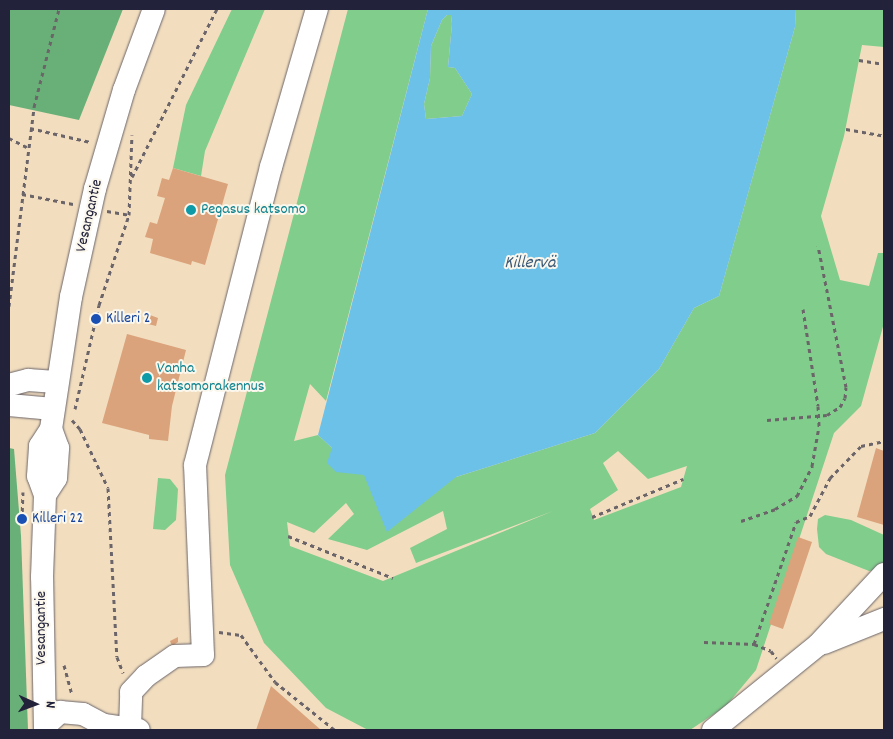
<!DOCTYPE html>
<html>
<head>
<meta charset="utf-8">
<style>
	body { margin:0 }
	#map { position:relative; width:893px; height:739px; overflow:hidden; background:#f2debf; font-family:Dekko,sans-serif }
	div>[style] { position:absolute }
	.green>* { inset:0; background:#80cd8c }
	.forest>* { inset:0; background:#68b078 }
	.water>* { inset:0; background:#6cc1e9 }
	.building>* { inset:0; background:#dba37c }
	.path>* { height:3px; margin-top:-1.5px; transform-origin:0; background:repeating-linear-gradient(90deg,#6b6469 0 4px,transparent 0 8px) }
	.roads { filter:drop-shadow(0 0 1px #6b6469) drop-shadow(0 0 1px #6b6469) }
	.minor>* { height:22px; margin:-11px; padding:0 11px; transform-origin:11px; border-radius:11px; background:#fff }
	.path-bridge>* { height:3px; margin-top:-1.5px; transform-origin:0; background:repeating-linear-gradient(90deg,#6b6469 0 4px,transparent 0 8px) }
	.dots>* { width:14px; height:14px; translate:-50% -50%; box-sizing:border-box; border:2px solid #fbf7ec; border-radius:50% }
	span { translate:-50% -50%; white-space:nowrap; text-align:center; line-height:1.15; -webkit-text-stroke:4px #fbf7ec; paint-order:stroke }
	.culture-label { font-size:16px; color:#0d838f }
	.left { translate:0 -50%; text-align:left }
	.street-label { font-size:16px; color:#22223b }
	.transit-label { font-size:16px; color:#164399 }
	.water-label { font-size:18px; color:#3c5a78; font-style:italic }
	.frame { position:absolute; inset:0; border:10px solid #22223b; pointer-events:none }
	.north { position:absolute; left:10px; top:679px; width:50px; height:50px; -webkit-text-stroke:4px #fbf7ec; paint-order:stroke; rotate:92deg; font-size:14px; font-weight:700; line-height:20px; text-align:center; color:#22223b }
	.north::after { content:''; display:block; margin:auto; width:18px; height:22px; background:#22223b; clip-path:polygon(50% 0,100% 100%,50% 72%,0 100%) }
</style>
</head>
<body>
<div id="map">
	<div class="green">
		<i style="clip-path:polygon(232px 9px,265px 9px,205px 151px,201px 176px,173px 168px,186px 105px)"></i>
		<i style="clip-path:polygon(evenodd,348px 9px,428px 9px,326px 401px,310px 384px,294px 441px,318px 435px,332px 448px,456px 477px,595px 433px,659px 369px,694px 308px,719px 296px,795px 27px,796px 9px,884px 9px,884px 47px,862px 45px,844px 136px,821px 216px,840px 280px,869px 286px,878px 253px,884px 253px,884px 323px,861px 406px,834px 433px,756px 670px,726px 706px,690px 730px,368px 730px,326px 708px,264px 643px,230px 565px,225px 475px,348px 9px,618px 451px,648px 479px,687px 466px,681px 487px,594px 520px,590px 509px,618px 490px,603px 463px,618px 451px,348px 9px,346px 503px,354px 514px,328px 539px,367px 550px,443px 511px,447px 529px,410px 548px,416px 563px,553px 511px,383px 581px,290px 546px,287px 522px,314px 533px,346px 503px)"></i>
		<i style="clip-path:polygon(447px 15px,451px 15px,452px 24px,448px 67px,455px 68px,472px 94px,462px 116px,426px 119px,424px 104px,430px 78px,431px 46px,442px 20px)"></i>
		<i style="clip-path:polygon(158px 478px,170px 479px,178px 489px,176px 520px,165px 530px,153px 529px)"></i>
		<i style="clip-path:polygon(825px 515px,851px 520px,884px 535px,884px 569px,869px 571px,826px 554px,819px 547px,817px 529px,818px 519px)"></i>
	</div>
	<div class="forest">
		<i style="clip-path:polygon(9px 9px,123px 9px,79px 120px,9px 105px)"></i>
		<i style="clip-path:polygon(9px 448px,14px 449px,21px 536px,28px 730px,9px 730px)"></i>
	</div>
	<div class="water">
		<i style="clip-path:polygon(evenodd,428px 9px,796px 9px,795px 27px,719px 296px,694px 308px,659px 369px,595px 433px,456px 477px,387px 532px,364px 475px,336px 472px,327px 463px,332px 448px,318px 435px,428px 9px,447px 15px,451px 15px,452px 24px,448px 67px,455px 68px,472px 94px,462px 116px,426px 119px,424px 104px,430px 78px,431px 46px,442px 20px,447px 15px)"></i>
	</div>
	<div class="building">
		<i style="clip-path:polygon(173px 168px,228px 184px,205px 265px,192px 261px,191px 265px,150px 253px,153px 239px,145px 237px,150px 222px,157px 224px,165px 198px,157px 196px,162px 178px,169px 180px)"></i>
		<i style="clip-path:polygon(150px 315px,158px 318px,156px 326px,148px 324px)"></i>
		<i style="clip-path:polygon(127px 334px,186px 350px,172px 406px,168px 441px,149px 439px,149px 435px,102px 423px)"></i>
		<i style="clip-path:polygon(876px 448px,884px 451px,884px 525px,857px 517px)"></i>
		<i style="clip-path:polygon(798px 537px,812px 542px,783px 629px,769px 624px)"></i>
		<i style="clip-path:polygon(178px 637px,178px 642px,172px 646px,170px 641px)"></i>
		<i style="clip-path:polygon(271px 686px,321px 730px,256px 730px)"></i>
	</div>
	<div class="path">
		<i style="left:859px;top:60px;width:25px;rotate:9deg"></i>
		<i style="left:30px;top:128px;width:62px;rotate:13.1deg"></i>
		<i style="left:846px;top:129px;width:39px;rotate:10deg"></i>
		<i style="left:9px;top:138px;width:20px;rotate:27deg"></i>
		<i style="left:132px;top:177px;width:188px;rotate:-63.2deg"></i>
		<i style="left:22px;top:194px;width:52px;rotate:11.1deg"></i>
		<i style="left:107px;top:211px;width:22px;rotate:10deg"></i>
		<i style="left:9px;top:306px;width:201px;rotate:-82.8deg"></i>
		<i style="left:34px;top:107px;width:101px;rotate:-75.7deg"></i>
		<i style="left:803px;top:309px;width:98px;rotate:81.2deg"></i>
		<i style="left:75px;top:409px;width:107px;rotate:-77deg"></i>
		<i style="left:99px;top:305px;width:95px;rotate:-71.6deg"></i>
		<i style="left:129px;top:215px;width:80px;rotate:-87.9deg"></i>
		<i style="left:72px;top:420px;width:12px;rotate:48deg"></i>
		<i style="left:80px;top:429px;width:65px;rotate:64.6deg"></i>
		<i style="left:108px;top:488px;width:169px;rotate:87deg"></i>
		<i style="left:117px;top:657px;width:17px;rotate:69deg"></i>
		<i style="left:767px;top:420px;width:60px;rotate:-4.8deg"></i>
		<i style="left:827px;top:415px;width:15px;rotate:-32deg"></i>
		<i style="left:840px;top:407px;width:10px;rotate:-61deg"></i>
		<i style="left:845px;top:398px;width:11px;rotate:-85deg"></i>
		<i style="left:846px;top:387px;width:144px;rotate:-101.2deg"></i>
		<i style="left:592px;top:517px;width:99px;rotate:-22.7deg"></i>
		<i style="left:22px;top:519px;width:27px;rotate:-88deg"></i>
		<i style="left:741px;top:521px;width:36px;rotate:-19deg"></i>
		<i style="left:775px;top:509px;width:26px;rotate:-31deg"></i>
		<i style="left:797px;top:496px;width:34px;rotate:-63deg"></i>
		<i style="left:812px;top:466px;width:39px;rotate:-80deg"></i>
		<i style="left:288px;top:536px;width:113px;rotate:21.8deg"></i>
		<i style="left:219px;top:632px;width:22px;rotate:8deg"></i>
		<i style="left:241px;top:635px;width:58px;rotate:54.1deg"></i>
		<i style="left:275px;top:682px;width:77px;rotate:38.7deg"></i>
		<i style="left:704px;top:642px;width:50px;rotate:2.3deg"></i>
		<i style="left:754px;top:644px;width:18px;rotate:22deg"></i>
		<i style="left:771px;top:651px;width:9px;rotate:54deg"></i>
		<i style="left:754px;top:644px;width:129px;rotate:-71deg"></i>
		<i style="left:796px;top:522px;width:15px;rotate:-23deg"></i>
		<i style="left:810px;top:516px;width:43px;rotate:-62.2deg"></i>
		<i style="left:830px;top:478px;width:45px;rotate:-45.9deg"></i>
		<i style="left:861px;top:446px;width:24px;rotate:-12deg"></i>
		<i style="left:64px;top:665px;width:31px;rotate:75deg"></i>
	</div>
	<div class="roads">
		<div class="minor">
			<i style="left:9px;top:385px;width:20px;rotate:-15deg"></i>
			<i style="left:28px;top:380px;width:28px;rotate:4deg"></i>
			<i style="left:9px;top:405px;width:44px;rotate:5.2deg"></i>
			<i style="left:45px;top:495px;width:20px;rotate:-57deg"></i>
			<i style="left:56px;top:478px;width:30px;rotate:-86deg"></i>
			<i style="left:58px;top:448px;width:20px;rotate:-110deg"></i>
			<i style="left:824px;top:643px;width:65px;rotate:-21.8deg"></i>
			<i style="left:45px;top:726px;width:21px;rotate:-43deg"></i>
			<i style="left:60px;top:712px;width:23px;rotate:5deg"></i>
			<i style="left:83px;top:714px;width:24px;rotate:28deg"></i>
			<i style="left:104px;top:725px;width:35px;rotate:8deg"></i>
			<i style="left:130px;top:728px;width:36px;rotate:-88deg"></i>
			<i style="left:131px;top:692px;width:22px;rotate:-47deg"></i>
			<i style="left:146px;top:676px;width:35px;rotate:-35deg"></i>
			<i style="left:175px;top:656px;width:28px;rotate:-2deg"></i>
			<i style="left:203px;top:655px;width:190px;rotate:-92.4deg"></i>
			<i style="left:195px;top:465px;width:308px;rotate:-75.7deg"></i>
			<i style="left:271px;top:167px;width:165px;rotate:-73.8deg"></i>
			<i style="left:45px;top:730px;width:153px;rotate:-91.1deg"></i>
			<i style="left:42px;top:577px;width:82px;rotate:-87.9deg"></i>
			<i style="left:45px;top:495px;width:20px;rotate:-110deg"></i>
			<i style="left:38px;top:476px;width:30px;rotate:-86deg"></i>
			<i style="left:40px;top:446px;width:20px;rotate:-57deg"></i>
			<i style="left:51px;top:429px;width:134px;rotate:-81.4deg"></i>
			<i style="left:71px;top:297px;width:111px;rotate:-77.5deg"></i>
			<i style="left:95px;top:189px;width:103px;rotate:-73.7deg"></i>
			<i style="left:124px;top:90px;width:86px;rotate:-69.7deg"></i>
			<i style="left:713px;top:730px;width:135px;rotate:-39deg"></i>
			<i style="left:818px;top:645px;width:97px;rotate:-47.1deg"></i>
		</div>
	</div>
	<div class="path-bridge">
		<i style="left:818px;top:406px;width:22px;rotate:87deg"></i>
	</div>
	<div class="dots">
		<i style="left:191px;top:210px;background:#0f9aa8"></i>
		<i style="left:96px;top:319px;background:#1a4fb4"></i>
		<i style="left:147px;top:378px;background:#0f9aa8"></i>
		<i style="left:22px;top:519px;background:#1a4fb4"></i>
	</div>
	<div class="culture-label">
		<span class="left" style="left:201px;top:210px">Pegasus katsomo</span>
		<span class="left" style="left:157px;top:378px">Vanha<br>katsomorakennus</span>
	</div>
	<div class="street-label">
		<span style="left:90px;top:216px;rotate:-77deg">Vesangantie</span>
		<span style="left:42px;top:628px;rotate:-90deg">Vesangantie</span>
	</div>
	<div class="transit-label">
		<span class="left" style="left:106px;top:319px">Killeri 2</span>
		<span class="left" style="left:32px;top:519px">Killeri 22</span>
	</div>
	<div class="water-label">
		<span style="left:530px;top:264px">Killervä</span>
	</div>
	<div class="frame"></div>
	<div class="north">N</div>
</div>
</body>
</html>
